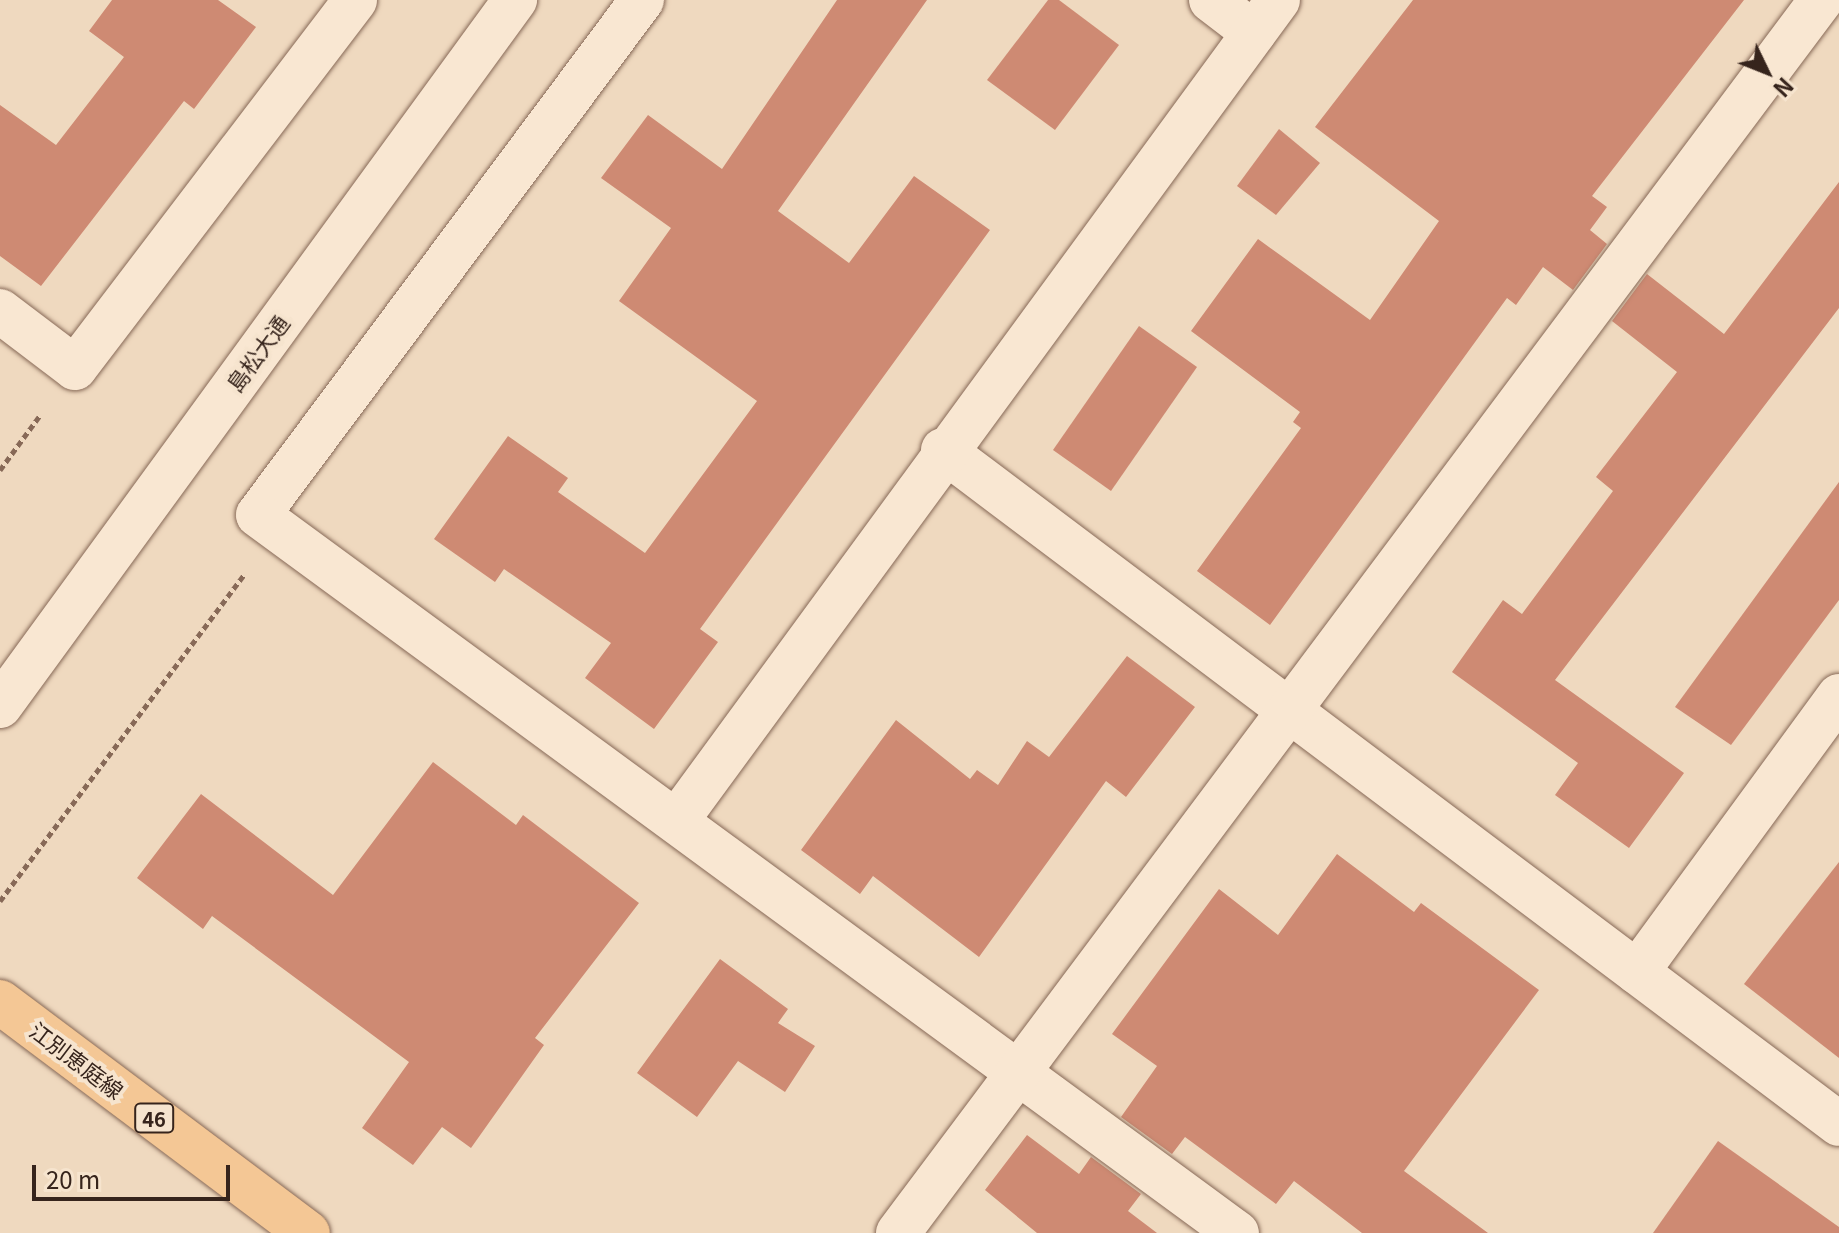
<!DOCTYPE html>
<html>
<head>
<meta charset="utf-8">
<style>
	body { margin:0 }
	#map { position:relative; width:1839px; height:1233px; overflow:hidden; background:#efd9bf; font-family:Georgia,"Noto Sans JP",serif }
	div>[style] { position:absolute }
	.building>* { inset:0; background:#ce8a73 }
	.path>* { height:5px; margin-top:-2.5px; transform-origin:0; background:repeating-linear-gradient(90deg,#876957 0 6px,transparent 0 10px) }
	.roads { filter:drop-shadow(0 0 2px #876957) drop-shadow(0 0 2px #876957) }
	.minor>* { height:44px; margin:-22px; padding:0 22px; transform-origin:22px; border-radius:22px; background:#f9e7d2 }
	.major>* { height:44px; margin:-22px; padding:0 22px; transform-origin:22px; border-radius:22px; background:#f4c795 }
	span { translate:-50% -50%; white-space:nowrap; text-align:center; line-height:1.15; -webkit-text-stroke:8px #f6e4ce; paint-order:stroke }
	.shield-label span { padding:2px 6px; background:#f6e4ce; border:2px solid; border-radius:6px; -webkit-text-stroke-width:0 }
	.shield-label { font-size:20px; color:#36241c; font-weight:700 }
	.street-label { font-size:22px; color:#36241c }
	.north { position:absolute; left:1727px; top:32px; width:80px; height:80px; -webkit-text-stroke:6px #f6e4ce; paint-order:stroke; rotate:133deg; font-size:22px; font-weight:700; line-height:32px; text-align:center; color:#36241c }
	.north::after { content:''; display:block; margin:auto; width:28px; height:36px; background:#36241c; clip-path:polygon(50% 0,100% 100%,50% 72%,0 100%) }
	.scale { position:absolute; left:32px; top:1165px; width:198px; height:36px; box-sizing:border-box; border:4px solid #36241c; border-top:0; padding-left:10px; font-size:24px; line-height:28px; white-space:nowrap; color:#36241c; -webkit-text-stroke:6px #f6e4ce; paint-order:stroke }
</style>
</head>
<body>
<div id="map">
	<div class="building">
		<i style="clip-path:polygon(112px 0,218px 0,256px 27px,194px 109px,184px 101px,41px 286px,0 256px,0 105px,56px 145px,124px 57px,89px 31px)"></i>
		<i style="clip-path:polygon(837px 0,927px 0,778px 211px,849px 263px,914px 176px,990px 230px,700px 629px,718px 642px,654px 729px,585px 678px,611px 643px,504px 569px,495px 582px,434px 539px,508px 436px,568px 478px,558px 492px,645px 553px,757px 401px,619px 301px,671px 228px,601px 178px,648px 115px,722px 169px)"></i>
		<i style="clip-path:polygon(1048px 0,1059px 0,1119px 45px,1055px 130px,987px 80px)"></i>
		<i style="clip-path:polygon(1413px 0,1744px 0,1592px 196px,1607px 207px,1590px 230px,1607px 244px,1573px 290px,1543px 267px,1516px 305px,1507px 298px,1270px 625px,1197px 571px,1301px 428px,1293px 422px,1300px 412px,1191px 331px,1258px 239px,1370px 320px,1439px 221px,1315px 127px)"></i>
		<i style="clip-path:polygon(1279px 129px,1320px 163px,1276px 215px,1237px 186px)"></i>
		<i style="clip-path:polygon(1839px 182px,1839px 308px,1555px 680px,1684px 773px,1629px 848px,1555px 795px,1578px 763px,1452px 672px,1503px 600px,1522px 614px,1613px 491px,1596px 477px,1677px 372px,1612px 321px,1647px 274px,1724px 334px)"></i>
		<i style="clip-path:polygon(1139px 326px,1197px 367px,1111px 491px,1053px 450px)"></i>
		<i style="clip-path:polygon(1839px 482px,1839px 600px,1731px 745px,1675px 707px)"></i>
		<i style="clip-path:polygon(1127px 656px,1195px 707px,1126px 797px,1106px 781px,979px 957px,873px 876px,860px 894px,801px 850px,896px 720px,970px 779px,977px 770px,998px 785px,1027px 741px,1049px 757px)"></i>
		<i style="clip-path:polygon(433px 762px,516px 825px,523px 815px,639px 903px,535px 1038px,544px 1045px,471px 1148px,442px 1127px,413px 1165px,362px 1128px,409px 1062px,212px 916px,203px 929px,137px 878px,201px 794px,333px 895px)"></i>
		<i style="clip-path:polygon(1337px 854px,1414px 912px,1421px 903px,1539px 990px,1404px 1171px,1488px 1233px,1362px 1233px,1294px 1181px,1276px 1204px,1185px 1137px,1172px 1154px,1121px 1117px,1157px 1066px,1112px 1034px,1219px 889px,1278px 935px)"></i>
		<i style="clip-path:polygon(1839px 862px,1839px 1058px,1744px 984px)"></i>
		<i style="clip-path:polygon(720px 959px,788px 1009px,778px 1023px,815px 1046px,785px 1092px,738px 1061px,697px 1117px,637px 1073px)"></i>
		<i style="clip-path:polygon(1027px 1135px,1079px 1174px,1091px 1157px,1141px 1194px,1128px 1211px,1157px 1233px,1037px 1233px,985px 1190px)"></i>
		<i style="clip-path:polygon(1718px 1141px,1839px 1227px,1839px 1233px,1653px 1233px)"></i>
	</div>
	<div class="path">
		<i style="left:0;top:470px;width:69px;rotate:-53.8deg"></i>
		<i style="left:0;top:901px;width:407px;rotate:-53.2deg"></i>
	</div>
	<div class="roads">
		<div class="minor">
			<i style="left:642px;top:0;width:642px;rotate:126.71deg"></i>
			<i style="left:258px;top:515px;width:1214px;rotate:36.26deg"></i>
			<i style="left:1211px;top:0;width:54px;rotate:37.5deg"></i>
			<i style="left:0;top:311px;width:94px;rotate:37.2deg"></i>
			<i style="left:75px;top:368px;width:462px;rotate:-52.7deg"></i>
			<i style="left:943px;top:450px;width:1121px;rotate:36.95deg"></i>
			<i style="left:0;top:706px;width:874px;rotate:-53.89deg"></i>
			<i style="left:678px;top:819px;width:1015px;rotate:-53.77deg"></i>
			<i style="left:1637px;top:972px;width:342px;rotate:-53.8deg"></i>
			<i style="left:898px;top:1233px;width:1540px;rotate:-53.18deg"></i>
		</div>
		<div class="major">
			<i style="left:0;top:1002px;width:385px;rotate:36.9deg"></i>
		</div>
	</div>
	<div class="shield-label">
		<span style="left:154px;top:1118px">46</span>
	</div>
	<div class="street-label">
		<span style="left:257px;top:353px;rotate:-54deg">島松大通</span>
		<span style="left:77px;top:1060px;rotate:37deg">江別恵庭線</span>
	</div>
	<div class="north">N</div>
	<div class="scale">20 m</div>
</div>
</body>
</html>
